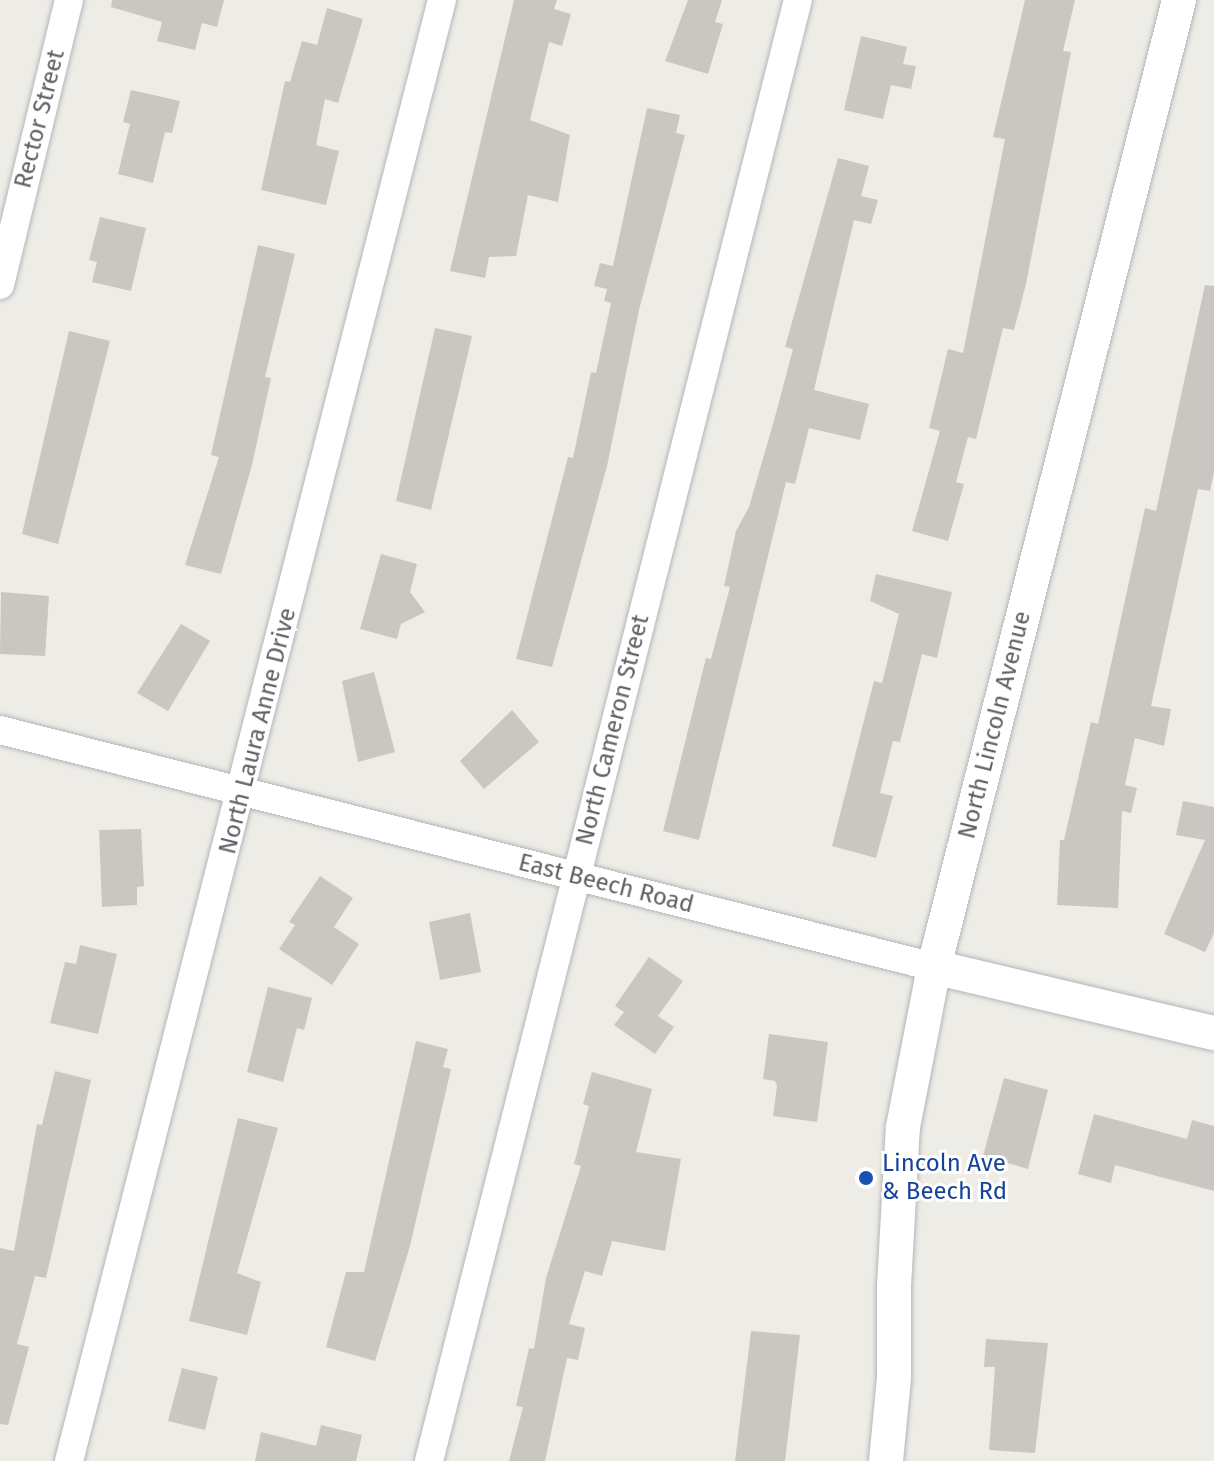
<!DOCTYPE html>
<html>
<head>
<meta charset="utf-8">
<style>
	body { margin:0 }
	#map { position:relative; width:1214px; height:1461px; overflow:hidden; background:#eeece6; font-family:"Fira Sans",sans-serif }
	div>[style] { position:absolute }
	.building>* { inset:0; background:#cac7c2 }
	.roads { filter:drop-shadow(0 0 2px #b3b6b9) drop-shadow(0 0 2px #b3b6b9) }
	.minor>* { height:28px; margin:-14px; padding:0 14px; transform-origin:14px; border-radius:14px; background:#fff }
	.tertiary>* { height:34px; margin:-17px; padding:0 17px; transform-origin:17px; border-radius:17px; background:#fff }
	.dots>* { width:22px; height:22px; translate:-50% -50%; box-sizing:border-box; border:4px solid #fff; border-radius:50% }
	span { translate:-50% -50%; white-space:nowrap; text-align:center; line-height:1.15; -webkit-text-stroke:6px #fff; paint-order:stroke }
	.street-label { font-size:24px; color:#5d6165 }
	.transit-label { font-size:24px; color:#164399 }
	.left { translate:0 -50%; text-align:left }
</style>
</head>
<body>
<div id="map">
	<div class="building">
		<i style="clip-path:polygon(112px 0,224px 0,217px 27px,202px 23px,195px 50px,157px 41px,162px 22px,111px 7px)"></i>
		<i style="clip-path:polygon(514px 0,557px 0,554px 9px,571px 14px,562px 46px,549px 42px,530px 120px,570px 135px,558px 202px,528px 195px,516px 256px,489px 257px,485px 278px,450px 271px)"></i>
		<i style="clip-path:polygon(688px 0,722px 0,715px 22px,723px 24px,708px 74px,665px 61px)"></i>
		<i style="clip-path:polygon(1025px 0,1075px 0,1063px 51px,1071px 52px,1026px 284px,1014px 330px,1003px 328px,976px 439px,968px 437px,956px 482px,964px 484px,948px 541px,912px 531px,940px 431px,929px 428px,948px 349px,963px 353px,1005px 139px,993px 137px)"></i>
		<i style="clip-path:polygon(327px 8px,363px 19px,338px 103px,325px 99px,316px 145px,339px 151px,326px 205px,261px 190px,285px 81px,290px 82px,302px 41px,317px 45px)"></i>
		<i style="clip-path:polygon(861px 36px,907px 47px,903px 64px,916px 66px,911px 89px,891px 85px,883px 119px,844px 110px)"></i>
		<i style="clip-path:polygon(131px 90px,180px 101px,172px 133px,165px 132px,153px 183px,118px 174px,130px 124px,123px 122px)"></i>
		<i style="clip-path:polygon(647px 108px,680px 115px,676px 133px,685px 135px,639px 310px,607px 466px,552px 667px,516px 659px,568px 457px,573px 458px,591px 372px,596px 373px,611px 303px,604px 301px,607px 289px,594px 286px,600px 263px,613px 266px)"></i>
		<i style="clip-path:polygon(838px 158px,869px 166px,861px 196px,878px 200px,871px 224px,854px 220px,814px 390px,869px 404px,860px 440px,809px 428px,795px 484px,786px 482px,699px 840px,663px 831px,706px 658px,711px 659px,730px 587px,724px 586px,736px 531px,749px 507px,775px 417px,793px 349px,785px 347px)"></i>
		<i style="clip-path:polygon(100px 217px,146px 228px,131px 291px,92px 282px,97px 262px,89px 260px)"></i>
		<i style="clip-path:polygon(258px 245px,295px 254px,265px 377px,271px 378px,252px 465px,221px 574px,185px 565px,219px 457px,211px 455px)"></i>
		<i style="clip-path:polygon(1205px 285px,1214px 286px,1214px 472px,1210px 491px,1198px 489px,1151px 706px,1171px 709px,1164px 746px,1135px 738px,1125px 785px,1137px 788px,1131px 813px,1122px 811px,1118px 908px,1057px 905px,1060px 840px,1064px 840px,1091px 722px,1098px 724px,1145px 508px,1156px 511px)"></i>
		<i style="clip-path:polygon(435px 328px,472px 336px,431px 510px,396px 501px)"></i>
		<i style="clip-path:polygon(69px 331px,110px 341px,58px 544px,22px 534px)"></i>
		<i style="clip-path:polygon(381px 554px,417px 564px,410px 592px,425px 612px,401px 624px,397px 639px,360px 629px)"></i>
		<i style="clip-path:polygon(876px 574px,952px 592px,937px 658px,922px 654px,900px 742px,893px 741px,880px 793px,893px 796px,876px 858px,832px 846px,874px 681px,882px 683px,899px 614px,870px 601px)"></i>
		<i style="clip-path:polygon(1px 592px,49px 596px,45px 656px,0 654px)"></i>
		<i style="clip-path:polygon(181px 624px,210px 641px,168px 711px,137px 693px)"></i>
		<i style="clip-path:polygon(374px 672px,395px 752px,358px 762px,342px 681px)"></i>
		<i style="clip-path:polygon(512px 710px,539px 742px,484px 789px,460px 761px)"></i>
		<i style="clip-path:polygon(1183px 801px,1214px 807px,1214px 933px,1205px 952px,1164px 934px,1205px 840px,1176px 835px)"></i>
		<i style="clip-path:polygon(141px 829px,144px 886px,137px 887px,137px 905px,102px 907px,99px 830px)"></i>
		<i style="clip-path:polygon(320px 876px,353px 898px,334px 927px,359px 944px,332px 985px,279px 949px,295px 925px,289px 922px)"></i>
		<i style="clip-path:polygon(470px 913px,481px 972px,440px 980px,429px 922px)"></i>
		<i style="clip-path:polygon(80px 945px,117px 954px,98px 1034px,50px 1023px,65px 962px,76px 964px)"></i>
		<i style="clip-path:polygon(649px 957px,683px 981px,658px 1016px,674px 1027px,655px 1054px,614px 1025px,624px 1012px,615px 1006px)"></i>
		<i style="clip-path:polygon(268px 987px,312px 998px,304px 1030px,297px 1028px,283px 1082px,247px 1072px)"></i>
		<i style="clip-path:polygon(769px 1034px,828px 1042px,817px 1122px,773px 1116px,777px 1086px,775px 1081px,763px 1079px)"></i>
		<i style="clip-path:polygon(416px 1041px,448px 1049px,443px 1067px,451px 1069px,410px 1246px,375px 1361px,326px 1347px,346px 1272px,364px 1272px)"></i>
		<i style="clip-path:polygon(55px 1071px,91px 1080px,46px 1278px,35px 1276px,17px 1344px,29px 1347px,8px 1425px,0 1424px,0 1248px,14px 1251px,37px 1124px,42px 1125px)"></i>
		<i style="clip-path:polygon(592px 1072px,652px 1089px,636px 1152px,681px 1159px,665px 1251px,612px 1241px,602px 1276px,585px 1271px,569px 1324px,585px 1328px,578px 1360px,567px 1358px,545px 1461px,509px 1461px,523px 1407px,516px 1406px,529px 1348px,534px 1349px,546px 1278px,581px 1166px,574px 1164px,589px 1106px,583px 1104px)"></i>
		<i style="clip-path:polygon(1004px 1078px,1048px 1090px,1028px 1169px,983px 1156px)"></i>
		<i style="clip-path:polygon(1094px 1114px,1187px 1139px,1192px 1120px,1214px 1126px,1214px 1191px,1115px 1165px,1111px 1183px,1078px 1174px)"></i>
		<i style="clip-path:polygon(238px 1118px,278px 1128px,237px 1273px,261px 1282px,247px 1335px,189px 1321px)"></i>
		<i style="clip-path:polygon(751px 1331px,800px 1335px,785px 1461px,735px 1461px)"></i>
		<i style="clip-path:polygon(986px 1339px,1048px 1343px,1035px 1453px,989px 1450px,995px 1367px,984px 1367px)"></i>
		<i style="clip-path:polygon(182px 1368px,218px 1377px,205px 1430px,168px 1421px)"></i>
		<i style="clip-path:polygon(321px 1425px,362px 1435px,356px 1461px,255px 1461px,261px 1432px,316px 1446px)"></i>
	</div>
	<div class="roads">
		<div class="minor">
			<i style="left:0;top:285px;width:293px;rotate:-76.4deg"></i>
			<i style="left:0;top:730px;width:964px;rotate:14.24deg"></i>
			<i style="left:69px;top:1461px;width:1508px;rotate:-75.68deg"></i>
			<i style="left:429px;top:1461px;width:1507px;rotate:-75.83deg"></i>
		</div>
		<div class="tertiary">
			<i style="left:934px;top:967px;width:288px;rotate:13.3deg"></i>
			<i style="left:886px;top:1461px;width:83px;rotate:-84.5deg"></i>
			<i style="left:894px;top:1378px;width:92px;rotate:-90deg"></i>
			<i style="left:894px;top:1286px;width:159px;rotate:-86.8deg"></i>
			<i style="left:903px;top:1127px;width:163px;rotate:-79deg"></i>
			<i style="left:934px;top:967px;width:998px;rotate:-75.78deg"></i>
		</div>
	</div>
	<div class="dots">
		<i style="left:866px;top:1178px;background:#1a4fb4"></i>
	</div>
	<div class="street-label">
		<span style="left:40px;top:119px;rotate:-76deg">Rector Street</span>
		<span style="left:995px;top:725px;rotate:-76deg">North Lincoln Avenue</span>
		<span style="left:613px;top:730px;rotate:-76deg">North Cameron Street</span>
		<span style="left:258px;top:731px;rotate:-76deg">North Laura Anne Drive</span>
		<span style="left:606px;top:884px;rotate:14deg">East Beech Road</span>
	</div>
	<div class="transit-label">
		<span class="left" style="left:882px;top:1178px">Lincoln Ave<br>&amp; Beech Rd</span>
	</div>
</div>
</body>
</html>
